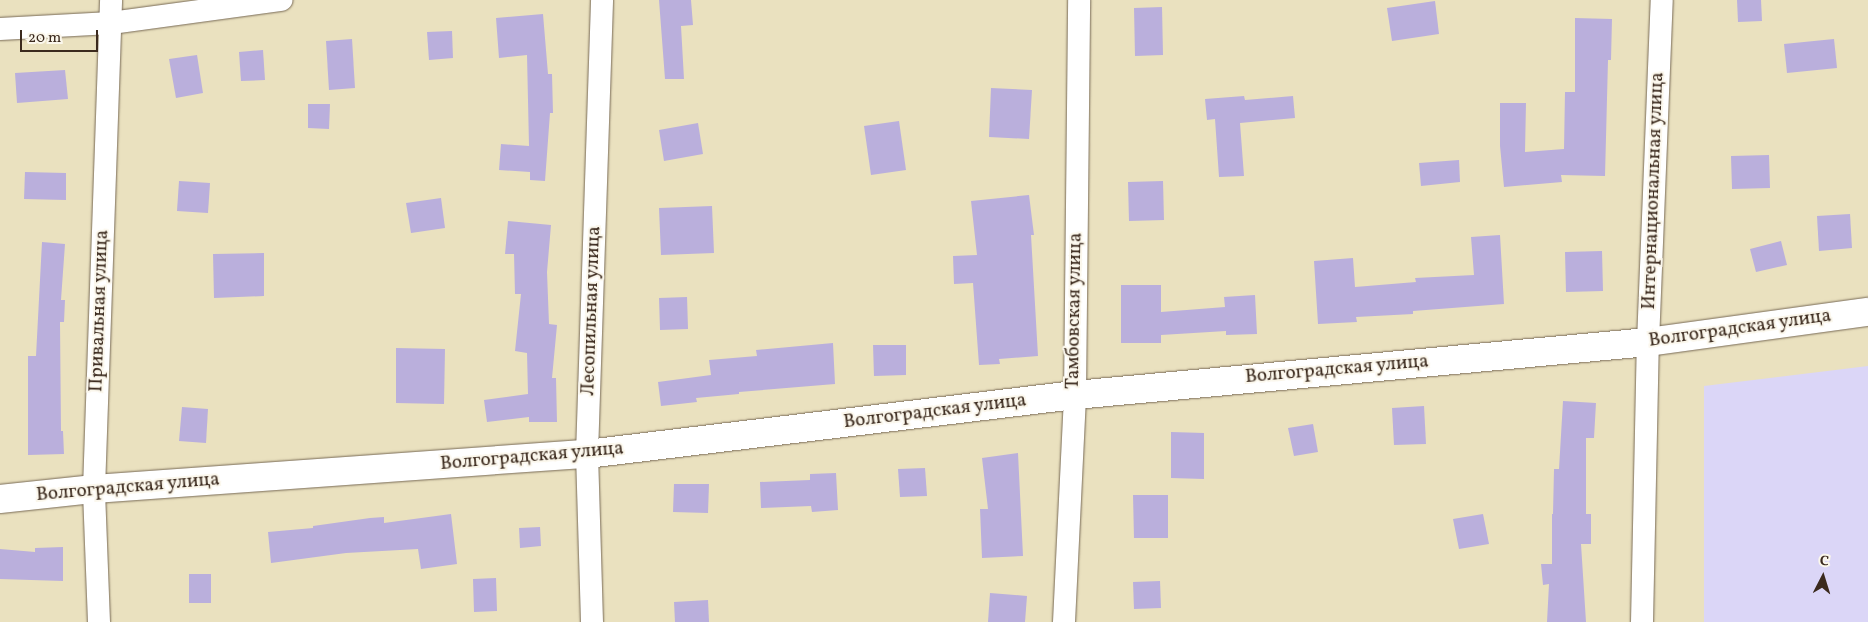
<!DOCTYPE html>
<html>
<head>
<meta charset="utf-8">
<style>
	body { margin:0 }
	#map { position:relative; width:1868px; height:622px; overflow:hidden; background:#eae1bf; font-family:Vollkorn,serif }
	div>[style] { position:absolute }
	.built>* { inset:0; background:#dbd6f7 }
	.building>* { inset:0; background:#baafdc }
	.roads { filter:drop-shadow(0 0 1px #786a56) drop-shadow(0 0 1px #786a56) }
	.minor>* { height:22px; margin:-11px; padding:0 11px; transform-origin:11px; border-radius:11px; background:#fff }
	.tertiary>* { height:28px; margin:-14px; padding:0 14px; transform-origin:14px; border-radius:14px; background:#fff }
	span { translate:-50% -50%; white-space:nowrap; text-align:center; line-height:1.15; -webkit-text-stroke:4px #fbf7ec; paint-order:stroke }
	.street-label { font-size:19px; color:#3b2a1e }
	.north { position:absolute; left:1798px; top:552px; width:50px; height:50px; -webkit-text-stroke:4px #fbf7ec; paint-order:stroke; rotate:5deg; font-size:14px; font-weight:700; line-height:20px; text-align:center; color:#3b2a1e }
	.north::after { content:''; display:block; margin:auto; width:18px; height:22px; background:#3b2a1e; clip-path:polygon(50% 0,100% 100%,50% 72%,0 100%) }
	.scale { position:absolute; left:20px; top:30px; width:78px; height:22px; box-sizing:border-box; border:2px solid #3b2a1e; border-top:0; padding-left:6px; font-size:15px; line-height:18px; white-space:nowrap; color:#3b2a1e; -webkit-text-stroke:4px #fbf7ec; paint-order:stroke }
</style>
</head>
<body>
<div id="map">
	<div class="built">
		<i style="clip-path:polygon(1868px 366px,1868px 622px,1704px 622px,1704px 386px)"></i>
	</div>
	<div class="building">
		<i style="clip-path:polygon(659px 0,691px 0,693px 25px,681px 26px,684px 79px,665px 79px)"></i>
		<i style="clip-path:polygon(1737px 0,1761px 0,1762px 21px,1738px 22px)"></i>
		<i style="clip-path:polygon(1435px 1px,1439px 34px,1392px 41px,1387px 8px)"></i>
		<i style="clip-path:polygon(1162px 7px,1163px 55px,1135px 56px,1134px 8px)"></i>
		<i style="clip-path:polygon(543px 14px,548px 74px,552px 74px,553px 113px,550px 113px,545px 181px,530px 180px,530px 172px,499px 170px,501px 144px,529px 146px,527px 55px,499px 58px,496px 18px)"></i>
		<i style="clip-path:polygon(1575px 18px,1612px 19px,1611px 60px,1608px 60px,1605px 176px,1561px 175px,1562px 182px,1504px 187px,1500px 146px,1500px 103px,1526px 103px,1525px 152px,1564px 149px,1565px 92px,1575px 92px)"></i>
		<i style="clip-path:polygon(452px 31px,453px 58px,429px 60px,427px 32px)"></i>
		<i style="clip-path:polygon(352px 39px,355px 88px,329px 90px,326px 41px)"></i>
		<i style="clip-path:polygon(1834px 39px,1837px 68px,1787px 73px,1784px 44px)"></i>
		<i style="clip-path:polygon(263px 50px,265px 80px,241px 81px,239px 52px)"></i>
		<i style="clip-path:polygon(197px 55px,203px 93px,176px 98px,169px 59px)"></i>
		<i style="clip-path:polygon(65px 70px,68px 99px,17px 103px,15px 73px)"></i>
		<i style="clip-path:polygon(991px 88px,1032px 90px,1029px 139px,989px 137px)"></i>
		<i style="clip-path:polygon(1244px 96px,1245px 100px,1293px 96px,1295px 118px,1240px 123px,1244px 176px,1219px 177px,1215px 119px,1207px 120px,1205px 99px)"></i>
		<i style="clip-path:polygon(308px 104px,330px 104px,329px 129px,308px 128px)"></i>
		<i style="clip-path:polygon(899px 121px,906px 170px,871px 175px,864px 126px)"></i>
		<i style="clip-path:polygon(698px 123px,703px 154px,664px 161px,659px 130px)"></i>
		<i style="clip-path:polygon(1769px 155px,1770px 188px,1732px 189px,1731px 156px)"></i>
		<i style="clip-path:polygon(1459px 160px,1460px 182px,1421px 186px,1419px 163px)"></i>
		<i style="clip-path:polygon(25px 172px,66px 173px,66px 200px,24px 199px)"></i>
		<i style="clip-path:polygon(179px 181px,210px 183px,208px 213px,177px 211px)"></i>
		<i style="clip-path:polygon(1163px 181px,1164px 220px,1129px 221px,1128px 182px)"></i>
		<i style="clip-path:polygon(1029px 195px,1034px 235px,1031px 235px,1038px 356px,999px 359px,1000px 364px,979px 365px,973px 283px,954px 284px,953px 256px,977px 255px,971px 201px)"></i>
		<i style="clip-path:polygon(441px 198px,445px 228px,411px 233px,406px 203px)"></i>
		<i style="clip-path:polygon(712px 206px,714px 253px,661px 255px,659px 208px)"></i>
		<i style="clip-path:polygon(1850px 214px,1852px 248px,1819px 251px,1817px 216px)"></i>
		<i style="clip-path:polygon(508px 221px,551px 225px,547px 272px,549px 324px,557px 325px,552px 378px,556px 378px,557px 422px,529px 422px,529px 417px,487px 422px,484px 400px,528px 394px,527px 353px,515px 351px,521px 294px,515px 294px,514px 254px,505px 254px)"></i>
		<i style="clip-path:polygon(1500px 235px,1504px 304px,1413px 311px,1413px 314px,1356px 317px,1357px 322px,1318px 324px,1314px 261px,1353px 258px,1355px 287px,1416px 282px,1415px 278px,1474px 275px,1471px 237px)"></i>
		<i style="clip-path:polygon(1781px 241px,1787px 265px,1756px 272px,1750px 249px)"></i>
		<i style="clip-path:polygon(42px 242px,65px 244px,61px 300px,65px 300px,64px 322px,60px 322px,61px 431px,63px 431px,64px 454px,28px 455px,28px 356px,36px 356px)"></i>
		<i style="clip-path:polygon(1602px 251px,1603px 291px,1566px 292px,1565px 252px)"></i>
		<i style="clip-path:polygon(264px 253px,264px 296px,214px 298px,213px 254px)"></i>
		<i style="clip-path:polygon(1121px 285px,1161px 285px,1161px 312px,1225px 307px,1224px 297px,1255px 295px,1257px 334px,1226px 335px,1226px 331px,1161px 335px,1161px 343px,1121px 343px)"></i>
		<i style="clip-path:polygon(687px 297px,688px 329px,660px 330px,659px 298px)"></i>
		<i style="clip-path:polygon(833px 343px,835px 384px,739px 392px,739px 394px,696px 398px,697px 402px,661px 406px,658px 382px,711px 375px,709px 360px,757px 356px,756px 350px)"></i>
		<i style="clip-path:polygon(873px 345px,906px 345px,906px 375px,874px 376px)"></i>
		<i style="clip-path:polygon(396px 348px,445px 349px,444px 404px,396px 403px)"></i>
		<i style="clip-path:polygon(1563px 401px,1596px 403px,1594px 438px,1586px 438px,1586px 514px,1591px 514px,1591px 544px,1581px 544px,1586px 622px,1547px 622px,1549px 584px,1543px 585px,1541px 564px,1552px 564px,1552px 514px,1553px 514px,1554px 469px,1559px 469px)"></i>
		<i style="clip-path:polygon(1424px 406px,1426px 444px,1394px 445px,1392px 408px)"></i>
		<i style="clip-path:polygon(182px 407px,208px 409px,206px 443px,179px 441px)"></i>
		<i style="clip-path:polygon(1313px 424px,1318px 452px,1294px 456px,1288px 428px)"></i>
		<i style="clip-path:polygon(1171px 432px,1204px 433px,1204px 479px,1171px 478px)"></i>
		<i style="clip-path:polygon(1018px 453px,1023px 556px,982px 558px,980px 509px,988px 509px,982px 458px)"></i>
		<i style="clip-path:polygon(925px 468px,927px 496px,900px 497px,898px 469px)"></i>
		<i style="clip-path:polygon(836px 473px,838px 510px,812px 512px,811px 506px,761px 508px,760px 482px,810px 480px,810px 474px)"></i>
		<i style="clip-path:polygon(674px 484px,709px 484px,708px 513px,673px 512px)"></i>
		<i style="clip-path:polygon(1133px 495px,1168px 495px,1168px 538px,1134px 538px)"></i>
		<i style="clip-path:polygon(451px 514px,457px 564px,421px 569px,418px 549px,346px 553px,271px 563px,268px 532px,313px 528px,313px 526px,370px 518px,384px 517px,384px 523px)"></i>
		<i style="clip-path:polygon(1483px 514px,1489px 544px,1459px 549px,1453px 519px)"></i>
		<i style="clip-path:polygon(540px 527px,541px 546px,520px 548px,519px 528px)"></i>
		<i style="clip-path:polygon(63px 547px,63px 581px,0 579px,0 549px,35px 552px,35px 548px)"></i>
		<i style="clip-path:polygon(189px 574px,211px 574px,211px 603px,189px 603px)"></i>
		<i style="clip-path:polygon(496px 578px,497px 611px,474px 612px,473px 579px)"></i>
		<i style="clip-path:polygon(1160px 581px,1161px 608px,1134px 609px,1133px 582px)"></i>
		<i style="clip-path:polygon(990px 593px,1027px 596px,1025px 622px,988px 622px)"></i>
		<i style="clip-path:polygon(708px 600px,709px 622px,675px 622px,674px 602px)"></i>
	</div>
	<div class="roads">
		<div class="minor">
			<i style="left:0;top:29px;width:111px;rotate:-3.1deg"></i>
			<i style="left:111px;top:23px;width:172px;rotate:-7.7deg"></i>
			<i style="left:99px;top:622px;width:133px;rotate:-92.2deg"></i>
			<i style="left:94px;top:489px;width:489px;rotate:-88deg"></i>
			<i style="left:592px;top:622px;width:168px;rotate:-91.7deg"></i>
			<i style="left:587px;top:454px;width:454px;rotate:-88.1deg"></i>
			<i style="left:1064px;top:622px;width:227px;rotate:-87.2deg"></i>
			<i style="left:1075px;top:395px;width:395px;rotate:-89.4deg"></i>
			<i style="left:1642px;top:622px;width:280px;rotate:-88.8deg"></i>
			<i style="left:1648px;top:342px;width:342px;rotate:-87.7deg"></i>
		</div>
		<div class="tertiary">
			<i style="left:0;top:499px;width:95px;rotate:-6.1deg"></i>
			<i style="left:94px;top:489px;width:494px;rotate:-4.1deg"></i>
			<i style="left:587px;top:454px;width:492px;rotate:-6.9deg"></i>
			<i style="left:1075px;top:395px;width:575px;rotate:-5.28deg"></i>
			<i style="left:1648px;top:342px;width:222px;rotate:-7.8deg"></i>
		</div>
	</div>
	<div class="street-label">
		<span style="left:1654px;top:191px;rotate:-88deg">Интернациональная улица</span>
		<span style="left:100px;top:311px;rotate:-88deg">Привальная улица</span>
		<span style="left:592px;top:311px;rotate:-88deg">Лесопильная улица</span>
		<span style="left:1075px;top:311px;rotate:-89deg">Тамбовская улица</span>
		<span style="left:1740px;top:329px;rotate:-8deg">Волгоградская улица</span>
		<span style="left:1337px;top:370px;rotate:-5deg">Волгоградская улица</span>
		<span style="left:935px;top:412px;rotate:-7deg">Волгоградская улица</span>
		<span style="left:532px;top:457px;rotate:-5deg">Волгоградская улица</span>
		<span style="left:128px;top:488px;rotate:-5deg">Волгоградская улица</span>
	</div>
	<div class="north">С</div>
	<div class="scale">20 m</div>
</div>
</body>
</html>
